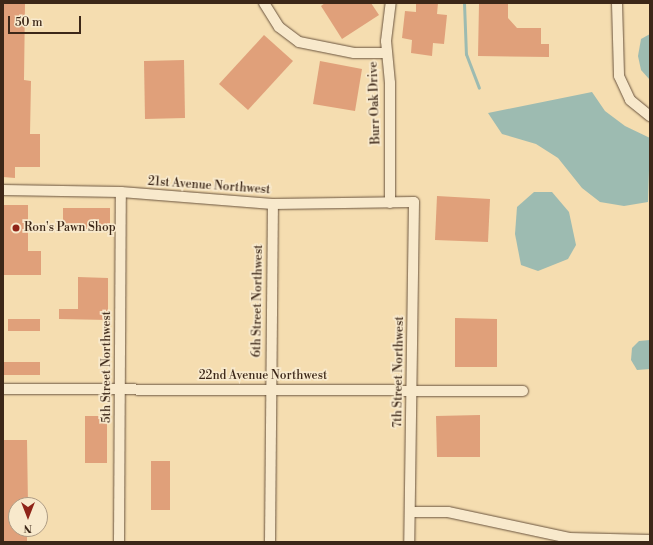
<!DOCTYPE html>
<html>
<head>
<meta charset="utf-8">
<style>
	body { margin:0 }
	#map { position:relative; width:653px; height:545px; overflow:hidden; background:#f5ddb0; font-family:"Libre Bodoni",serif }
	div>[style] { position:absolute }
	.water>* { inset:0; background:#9dbbb1 }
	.stream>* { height:3px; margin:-1.5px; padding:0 1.5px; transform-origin:1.5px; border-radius:1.5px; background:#9dbbb1 }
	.building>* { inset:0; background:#e0a07a }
	.roads { filter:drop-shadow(0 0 1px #6a543e) drop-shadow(0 0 1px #6a543e) }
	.minor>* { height:10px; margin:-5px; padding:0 5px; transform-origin:5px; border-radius:5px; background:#f8e9cc }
	.dots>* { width:11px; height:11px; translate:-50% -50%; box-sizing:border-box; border:2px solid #f8e9cc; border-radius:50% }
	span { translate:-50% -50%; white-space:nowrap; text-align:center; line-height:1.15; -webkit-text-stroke:3.5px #f8e9cc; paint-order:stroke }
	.street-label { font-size:12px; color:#3c2718 }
	.poi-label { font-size:12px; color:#3c2718 }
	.left { translate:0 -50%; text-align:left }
	.frame { position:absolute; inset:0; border:4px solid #3c2718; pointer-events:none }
	.north { position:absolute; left:8px; top:497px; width:40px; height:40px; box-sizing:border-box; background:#f8e9cc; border:1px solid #ad9b84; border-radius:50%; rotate:180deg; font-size:11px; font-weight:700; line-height:16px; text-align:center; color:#3c2718 }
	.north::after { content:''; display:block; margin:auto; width:14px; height:18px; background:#8f2418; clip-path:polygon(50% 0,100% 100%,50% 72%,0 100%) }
	.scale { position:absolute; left:8px; top:16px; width:73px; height:18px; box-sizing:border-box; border:2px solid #3c2718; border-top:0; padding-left:5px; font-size:12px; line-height:14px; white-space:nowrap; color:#3c2718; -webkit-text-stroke:3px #f8e9cc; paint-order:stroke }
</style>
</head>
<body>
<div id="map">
	<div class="water">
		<i style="clip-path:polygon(650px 34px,650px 80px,641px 70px,638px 56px,641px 39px)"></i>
		<i style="clip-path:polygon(592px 92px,605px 111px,625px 126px,650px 138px,648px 202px,624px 206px,600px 202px,582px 188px,558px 158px,536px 144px,502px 134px,488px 113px)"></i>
		<i style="clip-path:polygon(534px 192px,552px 192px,569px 212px,576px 245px,568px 259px,538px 271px,521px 265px,515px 234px,517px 207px)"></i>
		<i style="clip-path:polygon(650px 340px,650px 369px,637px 370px,631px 360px,632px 348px,639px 341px)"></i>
	</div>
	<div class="stream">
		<i style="left:464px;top:3px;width:51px;rotate:87.8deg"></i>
		<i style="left:466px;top:54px;width:36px;rotate:69deg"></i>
	</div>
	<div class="building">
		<i style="clip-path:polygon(3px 3px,25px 3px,24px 80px,31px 81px,30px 134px,40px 134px,40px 167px,15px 167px,15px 178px,3px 177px)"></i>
		<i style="clip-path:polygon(325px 3px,371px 3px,379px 15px,342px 39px,321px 6px)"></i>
		<i style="clip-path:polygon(416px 3px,438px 3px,437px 14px,447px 15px,444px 44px,433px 43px,432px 56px,411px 53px,412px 40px,402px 38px,405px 11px,416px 12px)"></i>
		<i style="clip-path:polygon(479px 3px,508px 3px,508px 18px,517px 28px,541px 28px,541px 44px,549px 44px,549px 57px,478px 56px)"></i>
		<i style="clip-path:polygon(264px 35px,293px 61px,248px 110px,219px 84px)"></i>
		<i style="clip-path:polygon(184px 60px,185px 118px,145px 119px,144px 61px)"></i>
		<i style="clip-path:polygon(320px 61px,362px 69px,355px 111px,313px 104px)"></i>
		<i style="clip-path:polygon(437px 196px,490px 199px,488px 242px,435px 240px)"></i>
		<i style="clip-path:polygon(3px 205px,28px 205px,28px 251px,41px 251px,41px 275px,3px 275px)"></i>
		<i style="clip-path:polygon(63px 208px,110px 208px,110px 229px,63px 229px)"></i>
		<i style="clip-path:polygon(78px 277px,108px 278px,108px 320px,59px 319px,59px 309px,78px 309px)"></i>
		<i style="clip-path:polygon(455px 318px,497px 319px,497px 367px,455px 367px)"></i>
		<i style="clip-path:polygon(8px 319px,40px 319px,40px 331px,8px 331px)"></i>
		<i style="clip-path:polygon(3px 362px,40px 362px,40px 375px,3px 375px)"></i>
		<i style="clip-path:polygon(480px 415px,480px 457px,437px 457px,436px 416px)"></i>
		<i style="clip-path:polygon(85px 416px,107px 416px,107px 463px,85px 463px)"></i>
		<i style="clip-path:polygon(3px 440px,27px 440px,28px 505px,16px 505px,16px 529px,27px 529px,27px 542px,3px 542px)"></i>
		<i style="clip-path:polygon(151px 461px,170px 461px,170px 510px,151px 510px)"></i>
	</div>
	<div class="roads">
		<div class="minor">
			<i style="left:264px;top:3px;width:28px;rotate:58deg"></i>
			<i style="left:279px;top:27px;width:25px;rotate:37deg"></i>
			<i style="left:299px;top:42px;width:56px;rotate:11.3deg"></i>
			<i style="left:354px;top:53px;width:33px"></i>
			<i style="left:617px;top:3px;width:73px;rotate:88.4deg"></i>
			<i style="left:619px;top:76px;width:26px;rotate:65deg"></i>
			<i style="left:630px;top:100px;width:26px;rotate:39deg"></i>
			<i style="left:3px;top:190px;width:118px;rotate:1deg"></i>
			<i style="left:121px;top:192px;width:152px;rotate:4.5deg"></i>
			<i style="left:273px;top:204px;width:141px;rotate:-0.8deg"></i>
			<i style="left:414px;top:202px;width:340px;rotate:90.8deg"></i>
			<i style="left:390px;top:203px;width:120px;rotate:-90deg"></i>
			<i style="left:390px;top:83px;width:42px;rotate:-95.4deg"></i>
			<i style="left:386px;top:41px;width:38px;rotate:-83deg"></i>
			<i style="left:3px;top:389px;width:520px;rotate:0.22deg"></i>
			<i style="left:410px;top:512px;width:38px"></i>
			<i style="left:448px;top:512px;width:124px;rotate:12.1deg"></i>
			<i style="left:569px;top:538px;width:81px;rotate:1.4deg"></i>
			<i style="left:119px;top:542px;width:350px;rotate:-89.7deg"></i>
			<i style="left:270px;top:542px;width:338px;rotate:-89.5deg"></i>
		</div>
	</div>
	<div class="dots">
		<i style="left:16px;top:228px;background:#8f2418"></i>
	</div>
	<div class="street-label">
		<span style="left:375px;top:103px;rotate:-92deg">Burr Oak Drive</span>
		<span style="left:209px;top:186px;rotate:4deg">21st Avenue Northwest</span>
		<span style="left:258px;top:301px;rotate:-89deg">6th Street Northwest</span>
		<span style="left:107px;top:367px;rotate:-90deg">5th Street Northwest</span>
		<span style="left:399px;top:372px;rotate:-89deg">7th Street Northwest</span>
		<span style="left:263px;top:376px">22nd Avenue Northwest</span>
	</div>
	<div class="poi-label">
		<span class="left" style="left:24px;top:228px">Ron's Pawn Shop</span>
	</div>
	<div class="frame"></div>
	<div class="north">N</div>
	<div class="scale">50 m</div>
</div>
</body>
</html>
